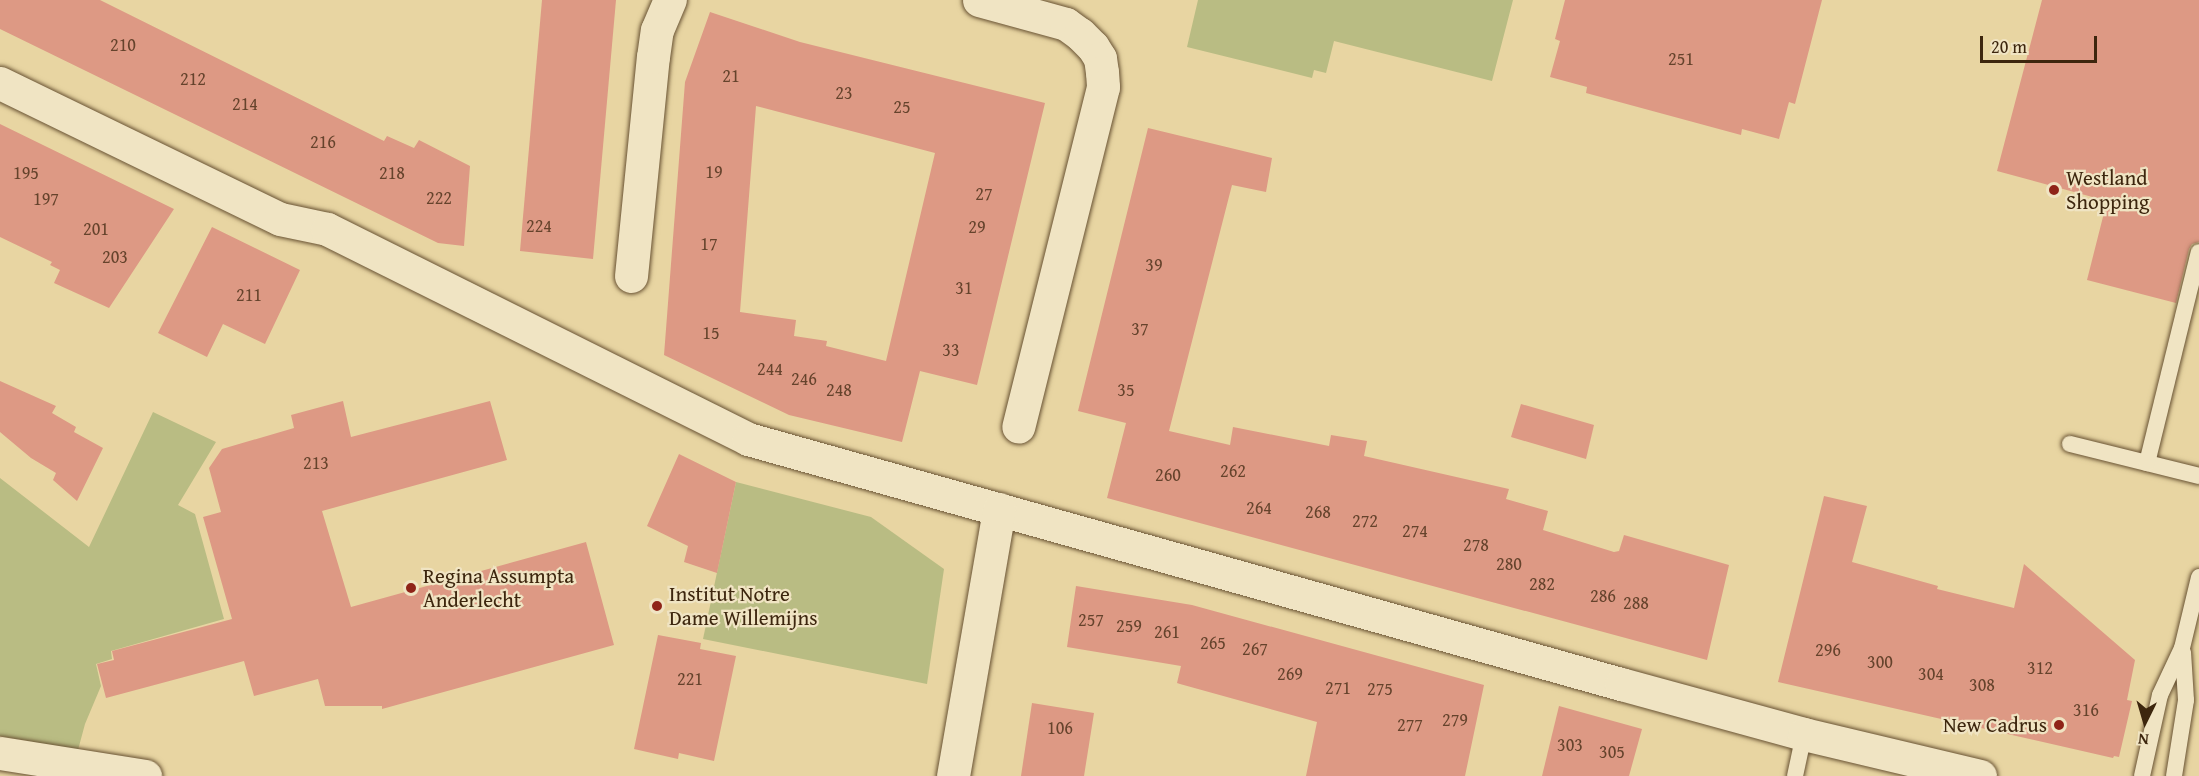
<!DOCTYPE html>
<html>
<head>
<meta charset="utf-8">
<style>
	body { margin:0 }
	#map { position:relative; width:2199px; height:776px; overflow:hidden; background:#e8d5a2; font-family:"Gentium Book Plus",serif }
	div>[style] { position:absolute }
	.green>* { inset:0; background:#b9bc83 }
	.building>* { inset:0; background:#dd9984 }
	.roads { filter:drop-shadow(0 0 2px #685233) drop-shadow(0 0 2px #685233) }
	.service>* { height:16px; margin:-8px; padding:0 8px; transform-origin:8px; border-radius:8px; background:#f0e4c3 }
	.minor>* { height:33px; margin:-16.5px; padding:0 16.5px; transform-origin:16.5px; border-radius:16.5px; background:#f0e4c3 }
	.dots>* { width:16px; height:16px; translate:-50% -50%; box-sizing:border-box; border:3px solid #f0e4c3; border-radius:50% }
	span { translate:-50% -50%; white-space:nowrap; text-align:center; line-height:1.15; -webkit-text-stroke:4.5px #f0e4c3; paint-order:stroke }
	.number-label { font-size:18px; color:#65432c }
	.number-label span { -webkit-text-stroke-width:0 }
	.poi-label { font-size:21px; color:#3d260e }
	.left { translate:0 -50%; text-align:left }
	.right { translate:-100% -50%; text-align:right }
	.north { position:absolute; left:2115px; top:692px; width:60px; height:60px; -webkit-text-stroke:4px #f0e4c3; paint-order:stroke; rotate:185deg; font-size:16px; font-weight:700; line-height:24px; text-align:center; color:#3d260e }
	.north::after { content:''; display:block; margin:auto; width:21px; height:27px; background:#3d260e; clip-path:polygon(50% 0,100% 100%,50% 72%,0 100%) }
	.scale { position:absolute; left:1980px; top:36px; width:117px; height:27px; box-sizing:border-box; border:3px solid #3d260e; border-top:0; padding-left:8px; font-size:18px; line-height:21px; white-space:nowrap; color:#3d260e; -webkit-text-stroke:4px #f0e4c3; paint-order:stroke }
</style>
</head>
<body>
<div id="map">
	<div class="green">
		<i style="clip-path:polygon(1198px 0,1513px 0,1492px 81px,1334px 41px,1326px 73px,1314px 70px,1312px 78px,1187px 47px)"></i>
		<i style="clip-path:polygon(153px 412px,216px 442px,178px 505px,195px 514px,224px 619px,111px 651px,112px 659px,96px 664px,101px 686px,85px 724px,78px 750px,0 736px,0 478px,89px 547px)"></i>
		<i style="clip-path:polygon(736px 482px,871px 517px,944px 569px,927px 684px,703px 639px)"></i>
	</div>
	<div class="building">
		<i style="clip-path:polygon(0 0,100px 0,384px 141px,387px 136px,414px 148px,419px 140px,470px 166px,464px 246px,438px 243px,0 29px)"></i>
		<i style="clip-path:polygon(542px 0,616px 0,593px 259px,520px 251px)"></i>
		<i style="clip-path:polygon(1565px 0,1822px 0,1795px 104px,1789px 102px,1779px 139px,1742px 129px,1741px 135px,1586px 93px,1587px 87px,1550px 77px,1560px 41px,1555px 39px)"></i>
		<i style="clip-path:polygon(2042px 0,2199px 0,2199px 242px,2192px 244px,2189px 249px,2176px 303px,2087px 280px,2107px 201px,1997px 171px)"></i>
		<i style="clip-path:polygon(evenodd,710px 12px,800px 42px,1045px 103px,977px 385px,920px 371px,902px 442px,789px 415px,664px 355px,685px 82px,710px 12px,756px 106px,935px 153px,886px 361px,826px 346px,827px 341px,794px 336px,796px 320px,740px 312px,756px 106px)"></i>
		<i style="clip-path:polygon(0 124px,174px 209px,109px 308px,54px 283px,60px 270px,50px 265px,52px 262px,0 237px)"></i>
		<i style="clip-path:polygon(1148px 128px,1272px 158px,1266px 192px,1232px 185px,1169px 431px,1230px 445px,1233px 427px,1329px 446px,1331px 435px,1367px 441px,1364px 456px,1509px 489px,1506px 499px,1548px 511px,1543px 530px,1614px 552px,1619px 551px,1624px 535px,1729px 565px,1707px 660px,1107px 498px,1126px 423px,1078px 411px)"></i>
		<i style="clip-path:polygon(212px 227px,300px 270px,265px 344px,223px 324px,207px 357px,158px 333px)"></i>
		<i style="clip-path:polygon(0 381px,56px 406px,52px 413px,76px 427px,74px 432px,103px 448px,77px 501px,53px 480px,56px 473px,31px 458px,0 432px)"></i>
		<i style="clip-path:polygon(343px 401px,351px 437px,490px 401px,507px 460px,322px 511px,351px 607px,586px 542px,614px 645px,382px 709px,382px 706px,325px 706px,318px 679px,254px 696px,244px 661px,106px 698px,97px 664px,114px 660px,112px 651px,232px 619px,203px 517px,221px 512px,209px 468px,222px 449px,294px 428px,291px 415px)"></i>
		<i style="clip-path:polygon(1521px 404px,1594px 425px,1586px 459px,1511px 437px)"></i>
		<i style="clip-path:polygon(679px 454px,736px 482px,717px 573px,684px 562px,688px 546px,647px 526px)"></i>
		<i style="clip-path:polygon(1824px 496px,1867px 506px,1852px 562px,1938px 586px,1937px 589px,2014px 608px,2024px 564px,2135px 660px,2127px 700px,2132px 701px,2119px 757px,2114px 756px,2113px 758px,1778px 682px)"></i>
		<i style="clip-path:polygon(1076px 586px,1192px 605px,1484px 685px,1465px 776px,1306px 776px,1317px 722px,1180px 684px,1177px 683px,1181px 666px,1067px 647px)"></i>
		<i style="clip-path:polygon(658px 635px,701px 643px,700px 649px,736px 656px,714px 761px,679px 753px,678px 759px,634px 749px)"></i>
		<i style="clip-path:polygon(1032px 703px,1094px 713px,1084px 776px,1021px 776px)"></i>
		<i style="clip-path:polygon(1559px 706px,1642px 729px,1629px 776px,1542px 776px)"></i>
	</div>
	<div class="roads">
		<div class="service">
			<i style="left:2070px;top:444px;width:133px;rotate:13.9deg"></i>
			<i style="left:2147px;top:463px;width:217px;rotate:-76.2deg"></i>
			<i style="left:1795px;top:776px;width:43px;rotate:-77.9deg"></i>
			<i style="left:2142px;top:776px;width:83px;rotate:-77.5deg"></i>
			<i style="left:2160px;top:695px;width:52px;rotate:-64.9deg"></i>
			<i style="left:2182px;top:648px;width:73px;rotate:-76.5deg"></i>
			<i style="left:2174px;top:776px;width:77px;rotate:-81deg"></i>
			<i style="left:2186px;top:700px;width:48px;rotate:-93.6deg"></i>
		</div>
		<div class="minor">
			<i style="left:979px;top:0;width:90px;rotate:15.4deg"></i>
			<i style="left:1066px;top:24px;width:17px;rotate:36deg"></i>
			<i style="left:1080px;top:34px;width:18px;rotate:45deg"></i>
			<i style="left:1093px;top:47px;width:13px;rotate:58deg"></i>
			<i style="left:1100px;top:58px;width:14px;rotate:82deg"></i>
			<i style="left:1102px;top:72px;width:15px;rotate:86deg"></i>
			<i style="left:1103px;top:87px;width:350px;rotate:104deg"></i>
			<i style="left:0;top:83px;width:311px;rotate:25.9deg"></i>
			<i style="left:280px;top:219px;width:48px;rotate:12deg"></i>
			<i style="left:327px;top:229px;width:470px;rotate:26.5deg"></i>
			<i style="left:748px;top:439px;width:907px;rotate:15.68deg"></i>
			<i style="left:1621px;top:684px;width:190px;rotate:15.3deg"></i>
			<i style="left:1804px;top:734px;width:181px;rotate:13.4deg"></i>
			<i style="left:631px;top:276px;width:220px;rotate:-84.3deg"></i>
			<i style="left:653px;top:57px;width:27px;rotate:-82deg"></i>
			<i style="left:657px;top:30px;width:33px;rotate:-67deg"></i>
			<i style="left:0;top:753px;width:147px;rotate:9deg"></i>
			<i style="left:953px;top:776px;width:271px;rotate:-80.2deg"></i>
		</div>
	</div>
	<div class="dots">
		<i style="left:2054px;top:190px;background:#8f2418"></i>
		<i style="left:411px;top:588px;background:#8f2418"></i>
		<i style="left:657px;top:606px;background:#8f2418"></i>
		<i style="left:2059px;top:725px;background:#8f2418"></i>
	</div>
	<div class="number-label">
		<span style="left:123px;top:45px">210</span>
		<span style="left:1681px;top:59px">251</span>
		<span style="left:731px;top:76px">21</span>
		<span style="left:193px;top:79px">212</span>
		<span style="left:844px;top:93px">23</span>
		<span style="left:245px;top:104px">214</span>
		<span style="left:902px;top:107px">25</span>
		<span style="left:323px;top:142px">216</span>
		<span style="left:714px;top:172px">19</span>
		<span style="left:26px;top:173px">195</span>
		<span style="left:392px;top:173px">218</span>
		<span style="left:984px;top:194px">27</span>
		<span style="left:439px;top:198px">222</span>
		<span style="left:46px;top:199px">197</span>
		<span style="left:539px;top:226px">224</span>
		<span style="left:977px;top:227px">29</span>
		<span style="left:96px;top:229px">201</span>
		<span style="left:709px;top:244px">17</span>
		<span style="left:115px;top:257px">203</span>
		<span style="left:1154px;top:265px">39</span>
		<span style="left:964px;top:288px">31</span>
		<span style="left:249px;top:295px">211</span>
		<span style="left:1140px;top:329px">37</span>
		<span style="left:711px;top:333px">15</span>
		<span style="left:951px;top:350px">33</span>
		<span style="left:770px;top:369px">244</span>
		<span style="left:804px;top:379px">246</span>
		<span style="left:839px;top:390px">248</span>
		<span style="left:1126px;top:390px">35</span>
		<span style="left:316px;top:463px">213</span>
		<span style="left:1233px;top:471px">262</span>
		<span style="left:1168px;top:475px">260</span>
		<span style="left:1259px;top:508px">264</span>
		<span style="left:1318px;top:512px">268</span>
		<span style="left:1365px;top:521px">272</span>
		<span style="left:1415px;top:531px">274</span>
		<span style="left:1476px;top:545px">278</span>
		<span style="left:1509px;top:564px">280</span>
		<span style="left:1542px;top:584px">282</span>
		<span style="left:1603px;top:596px">286</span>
		<span style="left:1636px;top:603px">288</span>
		<span style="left:1091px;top:620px">257</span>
		<span style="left:1129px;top:626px">259</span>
		<span style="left:1167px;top:632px">261</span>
		<span style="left:1213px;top:643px">265</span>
		<span style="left:1255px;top:649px">267</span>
		<span style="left:1828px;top:650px">296</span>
		<span style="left:1880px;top:662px">300</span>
		<span style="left:2040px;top:668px">312</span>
		<span style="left:1290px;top:674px">269</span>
		<span style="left:1931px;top:674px">304</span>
		<span style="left:690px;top:679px">221</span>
		<span style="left:1982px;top:685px">308</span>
		<span style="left:1338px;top:688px">271</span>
		<span style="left:1380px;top:689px">275</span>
		<span style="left:2086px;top:710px">316</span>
		<span style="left:1455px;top:720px">279</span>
		<span style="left:1410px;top:725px">277</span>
		<span style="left:1060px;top:728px">106</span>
		<span style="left:1570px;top:745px">303</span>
		<span style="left:1612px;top:752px">305</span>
	</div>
	<div class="poi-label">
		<span class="left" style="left:2066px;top:190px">Westland<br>Shopping</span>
		<span class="left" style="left:423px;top:588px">Regina Assumpta<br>Anderlecht</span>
		<span class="left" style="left:669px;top:606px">Institut Notre<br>Dame Willemijns</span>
		<span class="right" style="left:2047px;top:725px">New Cadrus</span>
	</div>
	<div class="north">N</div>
	<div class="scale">20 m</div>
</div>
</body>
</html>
